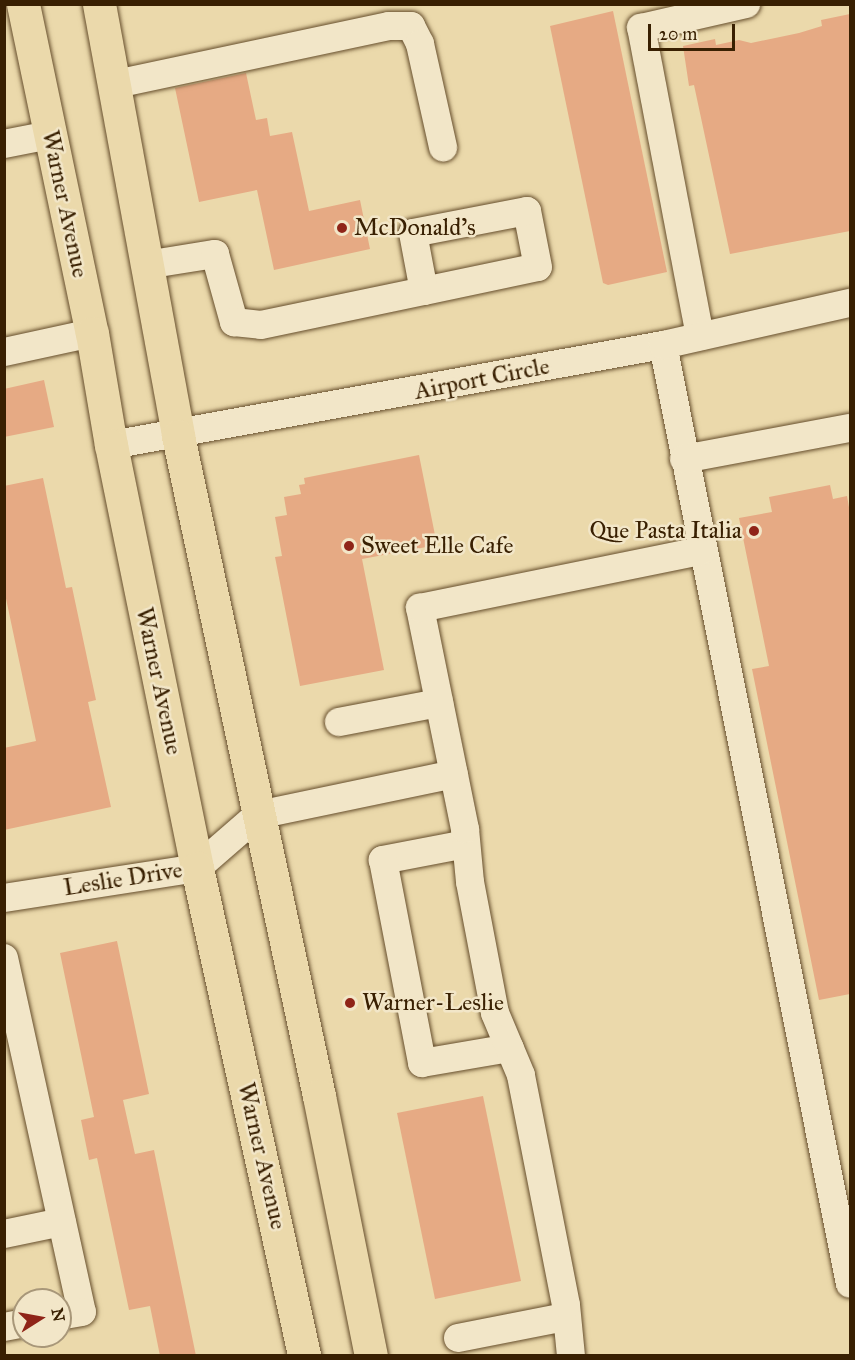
<!DOCTYPE html>
<html>
<head>
<meta charset="utf-8">
<style>
	body { margin:0 }
	#map { position:relative; width:855px; height:1360px; overflow:hidden; background:#ebd9ab; font-family:"IM FELL Great Primer",serif }
	div>[style] { position:absolute }
	.building>* { inset:0; background:#e6aa84 }
	.roads { filter:drop-shadow(0 0 2px #664e2c) drop-shadow(0 0 2px #664e2c) }
	.minor>* { height:28px; margin:-14px; padding:0 14px; transform-origin:14px; border-radius:14px; background:#f2e6c8 }
	.major>* { height:33px; margin:-16.5px; padding:0 16.5px; transform-origin:16.5px; border-radius:16.5px; background:#ebd9ab }
	.dots>* { width:16px; height:16px; translate:-50% -50%; box-sizing:border-box; border:3px solid #f2e6c8; border-radius:50% }
	span { translate:-50% -50%; white-space:nowrap; text-align:center; line-height:1.15; -webkit-text-stroke:5px #f2e6c8; paint-order:stroke }
	.street-label { font-size:24px; color:#392002 }
	.poi-label { font-size:24px; color:#392002 }
	.left { translate:0 -50%; text-align:left }
	.right { translate:-100% -50%; text-align:right }
	.frame { position:absolute; inset:0; border:6px solid #392002; pointer-events:none }
	.north { position:absolute; left:12px; top:1288px; width:60px; height:60px; box-sizing:border-box; background:#f2e6c8; border:2px solid #a89779; border-radius:50%; rotate:79deg; font-size:16px; font-weight:700; line-height:24px; text-align:center; color:#392002 }
	.north::after { content:''; display:block; margin:auto; width:21px; height:27px; background:#8f2418; clip-path:polygon(50% 0,100% 100%,50% 72%,0 100%) }
	.scale { position:absolute; left:648px; top:24px; width:87px; height:27px; box-sizing:border-box; border:3px solid #392002; border-top:0; padding-left:8px; font-size:18px; line-height:21px; white-space:nowrap; color:#392002; -webkit-text-stroke:4px #f2e6c8; paint-order:stroke }
</style>
</head>
<body>
<div id="map">
	<div class="building">
		<i style="clip-path:polygon(613px 11px,667px 272px,608px 285px,603px 283px,550px 26px)"></i>
		<i style="clip-path:polygon(850px 14px,850px 231px,730px 254px,694px 85px,689px 86px,683px 46px,715px 39px,716px 45px,739px 40px,751px 43px,799px 33px,822px 26px,821px 20px)"></i>
		<i style="clip-path:polygon(246px 73px,256px 120px,267px 118px,270px 136px,292px 132px,309px 211px,360px 200px,370px 249px,274px 270px,257px 190px,199px 202px,175px 88px)"></i>
		<i style="clip-path:polygon(44px 380px,54px 427px,4px 437px,4px 389px)"></i>
		<i style="clip-path:polygon(419px 455px,437px 545px,362px 559px,384px 670px,300px 686px,275px 557px,282px 556px,275px 517px,287px 515px,284px 497px,301px 494px,299px 485px,305px 484px,304px 478px)"></i>
		<i style="clip-path:polygon(43px 478px,66px 588px,72px 587px,96px 700px,88px 702px,111px 807px,4px 830px,4px 748px,36px 741px,4px 589px,4px 486px)"></i>
		<i style="clip-path:polygon(830px 485px,833px 499px,847px 496px,850px 513px,850px 994px,819px 1000px,752px 669px,769px 666px,739px 518px,772px 512px,769px 497px)"></i>
		<i style="clip-path:polygon(117px 941px,149px 1094px,123px 1100px,135px 1154px,154px 1150px,196px 1356px,160px 1356px,150px 1306px,129px 1310px,97px 1158px,89px 1160px,81px 1120px,94px 1117px,60px 953px)"></i>
		<i style="clip-path:polygon(483px 1096px,521px 1281px,435px 1299px,397px 1113px)"></i>
	</div>
	<div class="roads">
		<div class="minor">
			<i style="left:116px;top:84px;width:279px;rotate:-12deg"></i>
			<i style="left:389px;top:26px;width:22px"></i>
			<i style="left:411px;top:26px;width:20px;rotate:63deg"></i>
			<i style="left:420px;top:44px;width:106px;rotate:77.4deg"></i>
			<i style="left:4px;top:144px;width:47px;rotate:-11.1deg"></i>
			<i style="left:146px;top:265px;width:70px;rotate:-9.1deg"></i>
			<i style="left:215px;top:254px;width:71px;rotate:74.4deg"></i>
			<i style="left:234px;top:322px;width:27px;rotate:6deg"></i>
			<i style="left:261px;top:325px;width:167px;rotate:-11.8deg"></i>
			<i style="left:424px;top:291px;width:116px;rotate:-11.9deg"></i>
			<i style="left:538px;top:267px;width:57px;rotate:-101.1deg"></i>
			<i style="left:527px;top:211px;width:116px;rotate:169.1deg"></i>
			<i style="left:413px;top:233px;width:59px;rotate:79.3deg"></i>
			<i style="left:700px;top:336px;width:314px;rotate:-100.8deg"></i>
			<i style="left:641px;top:28px;width:108px;rotate:-12.9deg"></i>
			<i style="left:663px;top:345px;width:957px;rotate:78.74deg"></i>
			<i style="left:4px;top:352px;width:90px;rotate:-12.2deg"></i>
			<i style="left:111px;top:445px;width:561px;rotate:-10.27deg"></i>
			<i style="left:663px;top:345px;width:192px;rotate:-12.7deg"></i>
			<i style="left:684px;top:459px;width:169px;rotate:-10.6deg"></i>
			<i style="left:339px;top:722px;width:102px;rotate:-10.8deg"></i>
			<i style="left:466px;top:844px;width:85px;rotate:169.1deg"></i>
			<i style="left:383px;top:860px;width:207px;rotate:79.1deg"></i>
			<i style="left:422px;top:1063px;width:89px;rotate:-9.7deg"></i>
			<i style="left:4px;top:898px;width:195px;rotate:-8.8deg"></i>
			<i style="left:197px;top:868px;width:81px;rotate:-41deg"></i>
			<i style="left:258px;top:815px;width:200px;rotate:-11.8deg"></i>
			<i style="left:4px;top:958px;width:362px;rotate:77.6deg"></i>
			<i style="left:82px;top:1312px;width:22px;rotate:170deg"></i>
			<i style="left:4px;top:1234px;width:59px;rotate:-11.7deg"></i>
			<i style="left:4px;top:1327px;width:20px;rotate:-11deg"></i>
			<i style="left:458px;top:1338px;width:109px;rotate:-11.1deg"></i>
			<i style="left:571px;top:1356px;width:51px;rotate:-95.6deg"></i>
			<i style="left:566px;top:1305px;width:234px;rotate:-101.1deg"></i>
			<i style="left:521px;top:1075px;width:67px;rotate:-112.8deg"></i>
			<i style="left:495px;top:1013px;width:133px;rotate:-100.8deg"></i>
			<i style="left:470px;top:882px;width:53px;rotate:-95.4deg"></i>
			<i style="left:465px;top:829px;width:226px;rotate:-101.5deg"></i>
			<i style="left:420px;top:608px;width:287px;rotate:-11.5deg"></i>
		</div>
		<div class="major">
			<i style="left:23px;top:4px;width:336px;rotate:78.2deg"></i>
			<i style="left:92px;top:333px;width:114px;rotate:80.4deg"></i>
			<i style="left:111px;top:445px;width:432px;rotate:78.5deg"></i>
			<i style="left:197px;top:868px;width:500px;rotate:77.6deg"></i>
			<i style="left:99px;top:4px;width:439px;rotate:79.6deg"></i>
			<i style="left:178px;top:436px;width:675px;rotate:77.94deg"></i>
			<i style="left:319px;top:1096px;width:265px;rotate:78.7deg"></i>
		</div>
	</div>
	<div class="dots">
		<i style="left:342px;top:228px;background:#8f2418"></i>
		<i style="left:754px;top:531px;background:#8f2418"></i>
		<i style="left:349px;top:546px;background:#8f2418"></i>
		<i style="left:350px;top:1003px;background:#8f2418"></i>
	</div>
	<div class="street-label">
		<span style="left:65px;top:204px;rotate:78deg">Warner Avenue</span>
		<span style="left:482px;top:379px;rotate:-11deg">Airport Circle</span>
		<span style="left:159px;top:681px;rotate:78deg">Warner Avenue</span>
		<span style="left:123px;top:879px;rotate:-9deg">Leslie Drive</span>
		<span style="left:262px;top:1156px;rotate:77deg">Warner Avenue</span>
	</div>
	<div class="poi-label">
		<span class="left" style="left:354px;top:228px">McDonald's</span>
		<span class="right" style="left:742px;top:531px">Que Pasta Italia</span>
		<span class="left" style="left:361px;top:546px">Sweet Elle Cafe</span>
		<span class="left" style="left:362px;top:1003px">Warner-Leslie</span>
	</div>
	<div class="frame"></div>
	<div class="north">N</div>
	<div class="scale">20 m</div>
</div>
</body>
</html>
